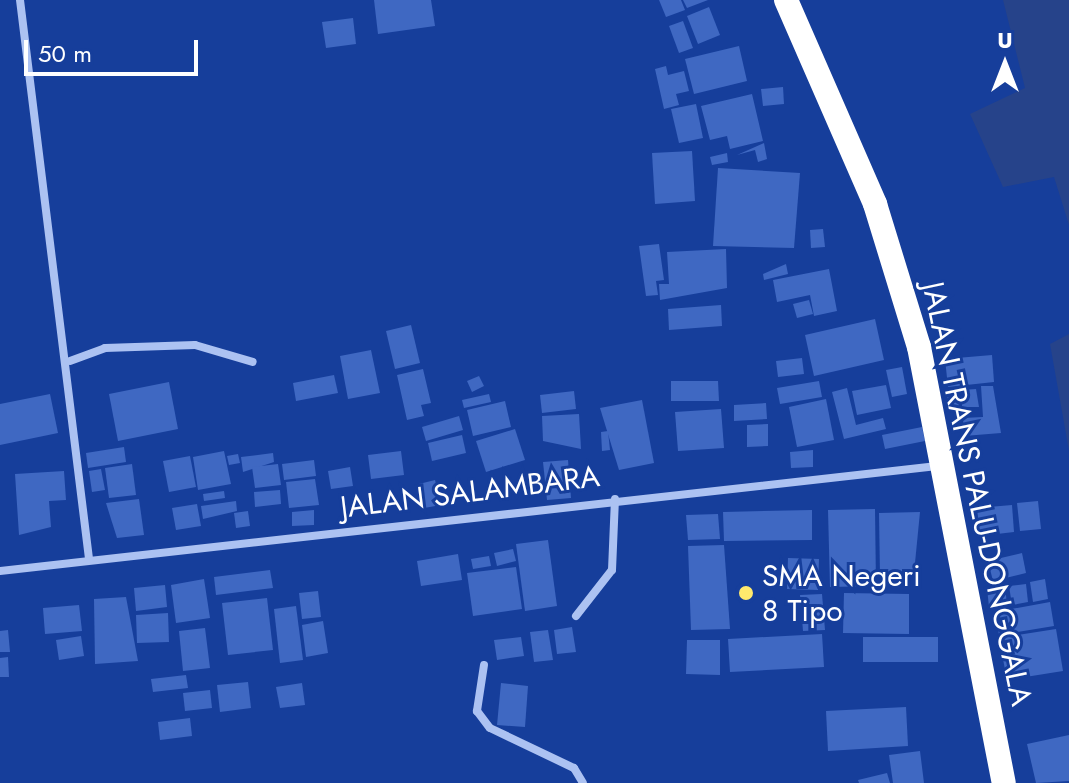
<!DOCTYPE html>
<html>
<head>
<meta charset="utf-8">
<style>
	body { margin:0 }
	#map { position:relative; width:1069px; height:783px; overflow:hidden; background:#163e9b; font-family:Jost,sans-serif }
	div>[style] { position:absolute }
	.water>* { inset:0; background:#26438a }
	.building>* { inset:0; background:#3f68c2 }
	.street>* { height:8px; margin:-4px; padding:0 4px; transform-origin:4px; border-radius:4px; background:#acc2f2 }
	.highway>* { height:24px; margin:-12px; padding:0 12px; transform-origin:12px; border-radius:12px; background:#fff }
	.dots>* { width:22px; height:22px; translate:-50% -50%; box-sizing:border-box; border:4px solid #163e9b; border-radius:50% }
	span { translate:-50% -50%; white-space:nowrap; text-align:center; line-height:1.15; -webkit-text-stroke:6px #163e9b; paint-order:stroke }
	.street-label { font-size:30px; color:#fff }
	.poi-label { font-size:30px; color:#fff }
	.left { translate:0 -50%; text-align:left }
	.north { position:absolute; left:965px; top:24px; width:80px; height:80px; -webkit-text-stroke:6px #163e9b; paint-order:stroke; rotate:0deg; font-size:22px; font-weight:700; line-height:32px; text-align:center; color:#fff }
	.north::after { content:''; display:block; margin:auto; width:28px; height:36px; background:#fff; clip-path:polygon(50% 0,100% 100%,50% 72%,0 100%) }
	.scale { position:absolute; left:24px; top:40px; width:174px; height:36px; box-sizing:border-box; border:4px solid #fff; border-top:0; padding-left:10px; font-size:24px; line-height:28px; white-space:nowrap; color:#fff; -webkit-text-stroke:6px #163e9b; paint-order:stroke }
</style>
</head>
<body>
<div id="map">
	<div class="water">
		<i style="clip-path:polygon(1003px 0,1069px 0,1069px 225px,1054px 177px,1003px 187px,970px 114px,1025px 88px)"></i>
		<i style="clip-path:polygon(1069px 334px,1069px 451px,1050px 344px)"></i>
	</div>
	<div class="building">
		<i style="clip-path:polygon(374px 0,431px 0,435px 26px,378px 34px)"></i>
		<i style="clip-path:polygon(659px 0,681px 0,685px 10px,666px 17px)"></i>
		<i style="clip-path:polygon(683px 0,708px 0,687px 8px)"></i>
		<i style="clip-path:polygon(709px 7px,720px 35px,698px 44px,687px 16px)"></i>
		<i style="clip-path:polygon(353px 18px,356px 44px,326px 48px,322px 22px)"></i>
		<i style="clip-path:polygon(683px 21px,693px 48px,679px 53px,669px 26px)"></i>
		<i style="clip-path:polygon(739px 46px,747px 81px,694px 94px,685px 59px)"></i>
		<i style="clip-path:polygon(666px 66px,668px 75px,684px 71px,689px 91px,676px 94px,679px 105px,664px 109px,655px 69px)"></i>
		<i style="clip-path:polygon(783px 87px,784px 104px,763px 106px,761px 89px)"></i>
		<i style="clip-path:polygon(752px 94px,763px 141px,730px 149px,727px 136px,710px 140px,701px 106px)"></i>
		<i style="clip-path:polygon(696px 104px,703px 138px,679px 143px,671px 109px)"></i>
		<i style="clip-path:polygon(764px 143px,767px 159px,758px 162px,755px 150px,737px 155px)"></i>
		<i style="clip-path:polygon(692px 151px,695px 201px,655px 204px,652px 153px)"></i>
		<i style="clip-path:polygon(727px 153px,728px 162px,712px 165px,710px 157px)"></i>
		<i style="clip-path:polygon(718px 168px,800px 173px,794px 248px,713px 246px)"></i>
		<i style="clip-path:polygon(823px 229px,825px 247px,811px 248px,810px 230px)"></i>
		<i style="clip-path:polygon(659px 244px,664px 280px,656px 281px,658px 295px,646px 296px,639px 246px)"></i>
		<i style="clip-path:polygon(726px 249px,727px 288px,660px 300px,659px 284px,669px 284px,667px 252px)"></i>
		<i style="clip-path:polygon(786px 264px,788px 274px,764px 280px,763px 274px)"></i>
		<i style="clip-path:polygon(829px 269px,837px 311px,814px 316px,810px 295px,777px 302px,773px 280px)"></i>
		<i style="clip-path:polygon(809px 300px,813px 314px,797px 318px,793px 304px)"></i>
		<i style="clip-path:polygon(721px 305px,722px 326px,669px 330px,668px 309px)"></i>
		<i style="clip-path:polygon(875px 319px,884px 360px,814px 376px,805px 335px)"></i>
		<i style="clip-path:polygon(411px 325px,420px 363px,395px 369px,386px 331px)"></i>
		<i style="clip-path:polygon(371px 350px,380px 393px,348px 399px,340px 356px)"></i>
		<i style="clip-path:polygon(992px 355px,994px 382px,948px 387px,945px 359px)"></i>
		<i style="clip-path:polygon(802px 358px,804px 374px,778px 377px,776px 361px)"></i>
		<i style="clip-path:polygon(902px 367px,907px 394px,892px 397px,886px 370px)"></i>
		<i style="clip-path:polygon(423px 369px,431px 403px,421px 405px,424px 416px,407px 420px,397px 375px)"></i>
		<i style="clip-path:polygon(334px 375px,338px 393px,296px 401px,293px 383px)"></i>
		<i style="clip-path:polygon(479px 376px,484px 386px,472px 392px,467px 381px)"></i>
		<i style="clip-path:polygon(671px 381px,718px 381px,719px 401px,671px 401px)"></i>
		<i style="clip-path:polygon(819px 381px,822px 397px,780px 404px,777px 388px)"></i>
		<i style="clip-path:polygon(169px 382px,178px 429px,118px 441px,109px 394px)"></i>
		<i style="clip-path:polygon(886px 385px,891px 408px,857px 415px,852px 391px)"></i>
		<i style="clip-path:polygon(981px 386px,993px 386px,1001px 433px,964px 436px,963px 418px,983px 417px)"></i>
		<i style="clip-path:polygon(847px 388px,856px 425px,883px 418px,886px 429px,844px 439px,832px 392px)"></i>
		<i style="clip-path:polygon(976px 389px,979px 407px,962px 407px,962px 390px)"></i>
		<i style="clip-path:polygon(946px 390px,958px 391px,959px 412px,950px 410px)"></i>
		<i style="clip-path:polygon(574px 391px,576px 409px,542px 413px,540px 395px)"></i>
		<i style="clip-path:polygon(50px 394px,58px 433px,0 445px,0 404px)"></i>
		<i style="clip-path:polygon(489px 394px,491px 402px,464px 408px,462px 400px)"></i>
		<i style="clip-path:polygon(826px 399px,834px 440px,797px 447px,789px 407px)"></i>
		<i style="clip-path:polygon(642px 400px,654px 463px,619px 470px,600px 408px)"></i>
		<i style="clip-path:polygon(505px 401px,511px 427px,473px 436px,467px 410px)"></i>
		<i style="clip-path:polygon(766px 403px,767px 419px,734px 421px,734px 405px)"></i>
		<i style="clip-path:polygon(721px 409px,724px 448px,678px 451px,675px 412px)"></i>
		<i style="clip-path:polygon(579px 414px,581px 449px,543px 441px,542px 416px)"></i>
		<i style="clip-path:polygon(459px 416px,463px 430px,426px 441px,422px 427px)"></i>
		<i style="clip-path:polygon(768px 424px,768px 446px,747px 447px,747px 425px)"></i>
		<i style="clip-path:polygon(922px 427px,925px 441px,885px 449px,882px 435px)"></i>
		<i style="clip-path:polygon(515px 429px,525px 460px,486px 472px,476px 441px)"></i>
		<i style="clip-path:polygon(608px 431px,610px 450px,602px 451px,601px 432px)"></i>
		<i style="clip-path:polygon(462px 435px,466px 453px,432px 461px,428px 443px)"></i>
		<i style="clip-path:polygon(124px 447px,126px 462px,88px 468px,86px 453px)"></i>
		<i style="clip-path:polygon(813px 450px,813px 467px,791px 468px,790px 452px)"></i>
		<i style="clip-path:polygon(224px 451px,231px 484px,198px 490px,193px 457px)"></i>
		<i style="clip-path:polygon(401px 451px,404px 475px,371px 479px,368px 455px)"></i>
		<i style="clip-path:polygon(273px 453px,274px 462px,243px 472px,241px 457px)"></i>
		<i style="clip-path:polygon(238px 454px,240px 463px,229px 465px,227px 456px)"></i>
		<i style="clip-path:polygon(190px 456px,196px 487px,169px 492px,163px 461px)"></i>
		<i style="clip-path:polygon(314px 460px,316px 476px,284px 480px,282px 464px)"></i>
		<i style="clip-path:polygon(568px 460px,571px 498px,547px 500px,543px 462px)"></i>
		<i style="clip-path:polygon(132px 464px,136px 495px,109px 498px,105px 468px)"></i>
		<i style="clip-path:polygon(278px 464px,281px 485px,255px 488px,252px 467px)"></i>
		<i style="clip-path:polygon(350px 467px,353px 486px,331px 489px,328px 471px)"></i>
		<i style="clip-path:polygon(101px 469px,105px 490px,92px 492px,89px 471px)"></i>
		<i style="clip-path:polygon(64px 471px,66px 500px,49px 501px,51px 527px,19px 535px,15px 474px)"></i>
		<i style="clip-path:polygon(315px 479px,319px 505px,289px 508px,286px 482px)"></i>
		<i style="clip-path:polygon(435px 480px,441px 505px,424px 508px,419px 484px)"></i>
		<i style="clip-path:polygon(280px 490px,281px 504px,255px 507px,254px 492px)"></i>
		<i style="clip-path:polygon(224px 491px,225px 498px,204px 501px,203px 494px)"></i>
		<i style="clip-path:polygon(139px 499px,144px 535px,117px 538px,106px 503px)"></i>
		<i style="clip-path:polygon(236px 501px,237px 511px,203px 519px,201px 506px)"></i>
		<i style="clip-path:polygon(1038px 501px,1041px 529px,1020px 531px,1017px 503px)"></i>
		<i style="clip-path:polygon(197px 504px,201px 526px,176px 530px,172px 508px)"></i>
		<i style="clip-path:polygon(1012px 505px,1014px 532px,980px 536px,977px 508px)"></i>
		<i style="clip-path:polygon(875px 509px,876px 586px,830px 587px,828px 510px)"></i>
		<i style="clip-path:polygon(314px 510px,314px 525px,292px 526px,292px 512px)"></i>
		<i style="clip-path:polygon(812px 510px,812px 540px,724px 541px,723px 512px)"></i>
		<i style="clip-path:polygon(248px 511px,250px 526px,236px 528px,234px 513px)"></i>
		<i style="clip-path:polygon(920px 512px,914px 573px,880px 577px,879px 513px)"></i>
		<i style="clip-path:polygon(718px 514px,720px 539px,688px 540px,686px 515px)"></i>
		<i style="clip-path:polygon(548px 540px,557px 606px,525px 611px,516px 544px)"></i>
		<i style="clip-path:polygon(724px 545px,730px 629px,691px 630px,688px 546px)"></i>
		<i style="clip-path:polygon(513px 549px,516px 561px,497px 566px,494px 553px)"></i>
		<i style="clip-path:polygon(1022px 553px,1026px 573px,993px 581px,988px 561px)"></i>
		<i style="clip-path:polygon(458px 554px,462px 580px,421px 586px,417px 561px)"></i>
		<i style="clip-path:polygon(489px 556px,491px 566px,473px 569px,471px 559px)"></i>
		<i style="clip-path:polygon(788px 558px,819px 559px,818px 590px,787px 589px)"></i>
		<i style="clip-path:polygon(516px 567px,522px 609px,473px 616px,467px 573px)"></i>
		<i style="clip-path:polygon(270px 570px,273px 588px,216px 595px,214px 577px)"></i>
		<i style="clip-path:polygon(204px 579px,210px 618px,176px 623px,171px 585px)"></i>
		<i style="clip-path:polygon(1045px 579px,1048px 599px,1033px 602px,1030px 582px)"></i>
		<i style="clip-path:polygon(1026px 584px,1028px 602px,1012px 605px,1009px 586px)"></i>
		<i style="clip-path:polygon(165px 585px,167px 607px,136px 611px,134px 588px)"></i>
		<i style="clip-path:polygon(1005px 586px,1007px 605px,989px 607px,987px 588px)"></i>
		<i style="clip-path:polygon(318px 591px,321px 617px,302px 619px,299px 593px)"></i>
		<i style="clip-path:polygon(844px 593px,909px 594px,909px 634px,843px 633px)"></i>
		<i style="clip-path:polygon(822px 594px,825px 630px,803px 631px,800px 595px)"></i>
		<i style="clip-path:polygon(126px 597px,138px 661px,95px 664px,94px 599px)"></i>
		<i style="clip-path:polygon(267px 598px,273px 650px,228px 655px,222px 603px)"></i>
		<i style="clip-path:polygon(1050px 602px,1054px 626px,999px 635px,995px 612px)"></i>
		<i style="clip-path:polygon(79px 605px,82px 631px,45px 634px,43px 608px)"></i>
		<i style="clip-path:polygon(296px 606px,303px 660px,280px 663px,274px 609px)"></i>
		<i style="clip-path:polygon(168px 613px,169px 642px,137px 643px,136px 615px)"></i>
		<i style="clip-path:polygon(323px 621px,328px 653px,306px 657px,302px 625px)"></i>
		<i style="clip-path:polygon(572px 627px,576px 652px,557px 654px,554px 630px)"></i>
		<i style="clip-path:polygon(205px 628px,210px 668px,183px 671px,179px 631px)"></i>
		<i style="clip-path:polygon(1056px 629px,1063px 671px,1007px 680px,999px 638px)"></i>
		<i style="clip-path:polygon(8px 630px,10px 652px,0 652px,0 631px)"></i>
		<i style="clip-path:polygon(548px 630px,553px 660px,534px 662px,530px 632px)"></i>
		<i style="clip-path:polygon(822px 634px,824px 667px,730px 672px,728px 639px)"></i>
		<i style="clip-path:polygon(81px 636px,84px 656px,59px 660px,56px 640px)"></i>
		<i style="clip-path:polygon(521px 637px,524px 656px,497px 660px,494px 640px)"></i>
		<i style="clip-path:polygon(863px 637px,938px 637px,938px 662px,863px 662px)"></i>
		<i style="clip-path:polygon(687px 640px,720px 640px,720px 675px,686px 674px)"></i>
		<i style="clip-path:polygon(8px 657px,9px 677px,0 677px,0 658px)"></i>
		<i style="clip-path:polygon(186px 675px,188px 688px,153px 692px,151px 679px)"></i>
		<i style="clip-path:polygon(248px 682px,251px 708px,220px 712px,217px 685px)"></i>
		<i style="clip-path:polygon(302px 683px,305px 705px,280px 708px,276px 687px)"></i>
		<i style="clip-path:polygon(501px 683px,528px 686px,525px 727px,497px 725px)"></i>
		<i style="clip-path:polygon(210px 690px,212px 708px,185px 711px,183px 693px)"></i>
		<i style="clip-path:polygon(906px 707px,908px 746px,828px 751px,826px 711px)"></i>
		<i style="clip-path:polygon(190px 718px,192px 736px,160px 740px,158px 722px)"></i>
		<i style="clip-path:polygon(1069px 735px,1069px 781px,1036px 783px,1027px 744px)"></i>
		<i style="clip-path:polygon(920px 751px,924px 783px,893px 783px,889px 755px)"></i>
		<i style="clip-path:polygon(887px 773px,890px 783px,859px 783px,858px 780px)"></i>
	</div>
	<div class="street">
		<i style="left:20px;top:0;width:563px;rotate:82.96deg"></i>
		<i style="left:70px;top:361px;width:37px;rotate:-20deg"></i>
		<i style="left:105px;top:348px;width:90px;rotate:-1.9deg"></i>
		<i style="left:195px;top:345px;width:60px;rotate:16.3deg"></i>
		<i style="left:0;top:571px;width:943px;rotate:-6.39deg"></i>
		<i style="left:576px;top:616px;width:58px;rotate:-52deg"></i>
		<i style="left:612px;top:570px;width:71px;rotate:-87.6deg"></i>
		<i style="left:484px;top:665px;width:47px;rotate:98.7deg"></i>
		<i style="left:477px;top:711px;width:21px;rotate:53deg"></i>
		<i style="left:490px;top:728px;width:93px;rotate:25.5deg"></i>
		<i style="left:574px;top:768px;width:17px;rotate:59deg"></i>
	</div>
	<div class="highway">
		<i style="left:786px;top:0;width:223px;rotate:66.4deg"></i>
		<i style="left:875px;top:204px;width:150px;rotate:72.9deg"></i>
		<i style="left:919px;top:347px;width:444px;rotate:79deg"></i>
	</div>
	<div class="dots">
		<i style="left:746px;top:593px;background:#ffe96d"></i>
	</div>
	<div class="street-label">
		<span style="left:470px;top:492px;rotate:-7deg">JALAN SALAMBARA</span>
		<span style="left:977px;top:494px;rotate:78deg">JALAN TRANS PALU-DONGGALA</span>
	</div>
	<div class="poi-label">
		<span class="left" style="left:762px;top:593px">SMA Negeri<br>8 Tipo</span>
	</div>
	<div class="north">U</div>
	<div class="scale">50 m</div>
</div>
</body>
</html>
